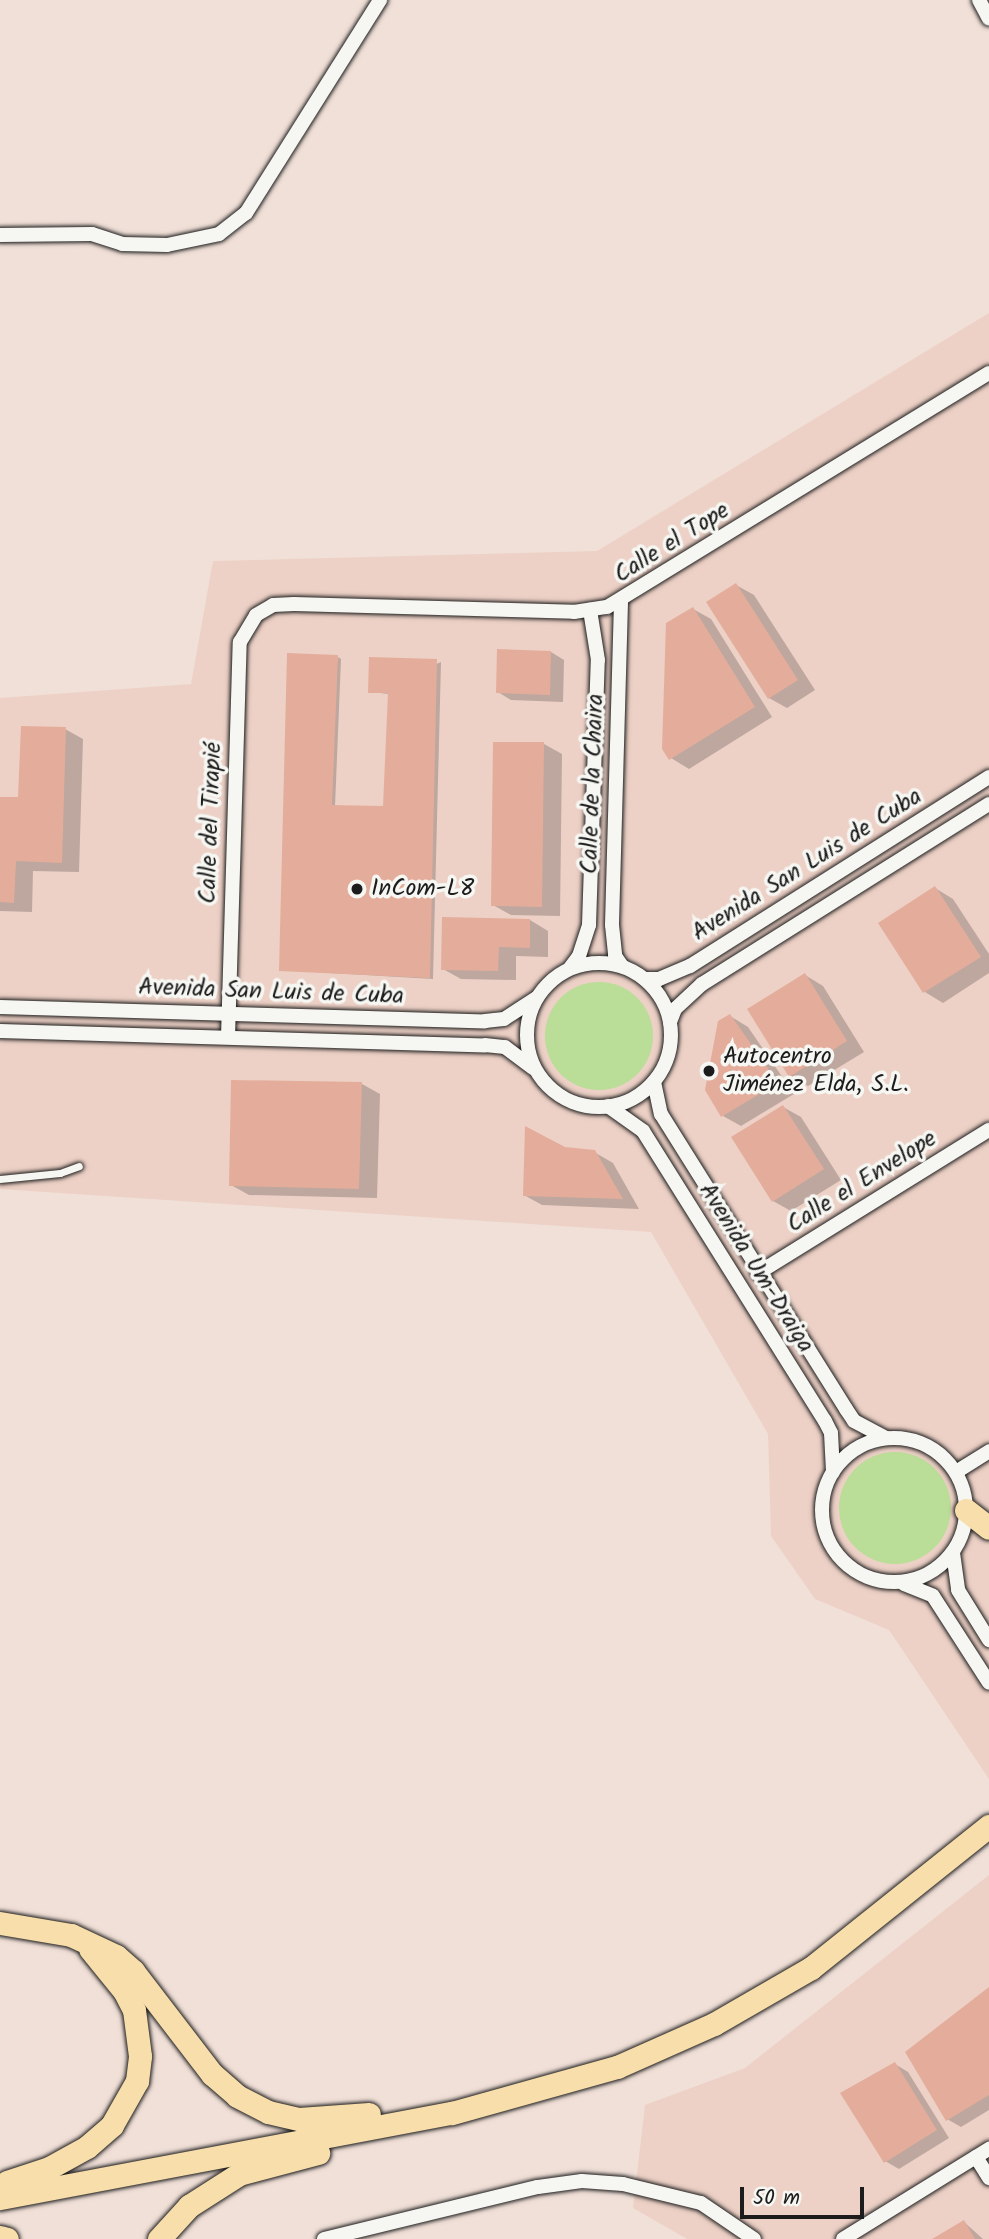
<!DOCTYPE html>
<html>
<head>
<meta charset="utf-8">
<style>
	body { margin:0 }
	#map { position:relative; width:989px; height:2239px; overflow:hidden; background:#f1e0d8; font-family:Kalam,sans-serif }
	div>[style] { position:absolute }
	.built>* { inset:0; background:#edd1c6 }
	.green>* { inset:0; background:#badd97 }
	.round { border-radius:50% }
	.shadow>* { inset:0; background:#0003 }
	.building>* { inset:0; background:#e4ad9b }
	.roads { filter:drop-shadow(0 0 2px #1c1c1c) drop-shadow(0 0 2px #1c1c1c) }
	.lane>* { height:7px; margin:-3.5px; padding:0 3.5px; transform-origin:3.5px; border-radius:3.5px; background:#f6f6f2 }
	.street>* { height:14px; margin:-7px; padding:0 7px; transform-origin:7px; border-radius:7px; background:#f6f6f2 }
	.street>.ring { margin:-7px; padding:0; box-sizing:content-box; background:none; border:14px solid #f6f6f2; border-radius:50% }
	.primary>* { height:23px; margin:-11.5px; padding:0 11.5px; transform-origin:11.5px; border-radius:11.5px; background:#f8deab }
	.dots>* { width:19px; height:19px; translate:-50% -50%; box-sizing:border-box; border:4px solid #f6f6f2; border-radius:50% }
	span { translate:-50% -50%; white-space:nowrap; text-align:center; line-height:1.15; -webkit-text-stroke:7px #f6f6f2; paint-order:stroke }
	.street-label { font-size:24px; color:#1c1c1c }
	.poi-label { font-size:24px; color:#1c1c1c }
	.left { translate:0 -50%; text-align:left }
	.scale { position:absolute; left:740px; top:2187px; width:124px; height:32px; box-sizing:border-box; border:4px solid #1c1c1c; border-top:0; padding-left:9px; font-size:21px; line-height:24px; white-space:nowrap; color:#1c1c1c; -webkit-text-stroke:5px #f6f6f2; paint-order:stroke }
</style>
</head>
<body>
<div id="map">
	<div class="built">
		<i style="clip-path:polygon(989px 313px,989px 1779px,889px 1630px,815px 1599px,771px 1536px,768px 1434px,651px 1232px,0 1189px,0 698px,191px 684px,213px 561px,597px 551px)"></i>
		<i style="clip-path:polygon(989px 1875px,989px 2239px,687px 2239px,633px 2208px,645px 2105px,745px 2068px)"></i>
	</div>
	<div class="green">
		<i class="round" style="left:545px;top:982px;width:108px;height:108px"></i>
		<i class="round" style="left:839px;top:1452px;width:112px;height:112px"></i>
	</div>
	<div class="shadow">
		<i style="clip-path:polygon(736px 585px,754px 595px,815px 690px,787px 708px,769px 698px)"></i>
		<i style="clip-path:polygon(693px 609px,711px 619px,772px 717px,689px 769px,671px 758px)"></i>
		<i style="clip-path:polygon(551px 652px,564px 660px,563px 702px,511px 700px,498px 692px)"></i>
		<i style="clip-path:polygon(338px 657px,341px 659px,335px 807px,385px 808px,389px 694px,370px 692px,441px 662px,433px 979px,280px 970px)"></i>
		<i style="clip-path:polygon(65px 729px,83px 739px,79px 872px,33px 871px,32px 912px,0 911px,0 798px,20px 799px)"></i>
		<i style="clip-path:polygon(544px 744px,562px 754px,560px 916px,511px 915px,493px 905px)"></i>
		<i style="clip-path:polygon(935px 888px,953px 899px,989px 954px,989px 973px,943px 1003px,925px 992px,880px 923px)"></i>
		<i style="clip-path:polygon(530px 920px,548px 931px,548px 957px,516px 956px,516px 980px,461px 979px,443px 969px)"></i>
		<i style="clip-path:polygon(805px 975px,823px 986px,864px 1052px,808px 1086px,790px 1076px)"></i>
		<i style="clip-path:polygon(730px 1016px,748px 1027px,794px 1094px,741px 1126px,723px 1116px)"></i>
		<i style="clip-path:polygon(362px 1084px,380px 1094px,377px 1198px,249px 1195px,231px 1185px)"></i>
		<i style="clip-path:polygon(783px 1107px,801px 1117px,841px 1180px,791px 1211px,773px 1201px)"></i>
		<i style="clip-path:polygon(564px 1149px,594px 1152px,613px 1163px,639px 1209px,542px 1205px,524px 1195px)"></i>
		<i style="clip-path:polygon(989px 1989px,989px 2110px,961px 2127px,947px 2119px)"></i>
		<i style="clip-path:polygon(895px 2064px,908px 2072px,949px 2138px,899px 2169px,885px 2161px)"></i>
		<i style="clip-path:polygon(964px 2222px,983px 2239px,936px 2239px)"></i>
	</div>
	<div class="building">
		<i style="clip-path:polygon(736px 583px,798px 680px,768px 699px,706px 602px)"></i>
		<i style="clip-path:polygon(693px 607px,755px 707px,669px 760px,662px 749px,666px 623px)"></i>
		<i style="clip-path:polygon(497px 649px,551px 651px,550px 695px,496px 693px)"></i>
		<i style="clip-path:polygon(287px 653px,338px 655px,332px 805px,383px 806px,388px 693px,368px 693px,369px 657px,437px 659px,430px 978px,279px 971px)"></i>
		<i style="clip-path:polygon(21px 726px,66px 727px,62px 863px,16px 861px,14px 903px,0 902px,0 797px,18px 797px)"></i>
		<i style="clip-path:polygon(493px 742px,544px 742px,542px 907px,491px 906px)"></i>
		<i style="clip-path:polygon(935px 886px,981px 957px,923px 993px,878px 923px)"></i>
		<i style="clip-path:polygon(442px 917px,530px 919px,530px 948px,499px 947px,498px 971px,441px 970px)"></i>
		<i style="clip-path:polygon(805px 973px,847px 1041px,789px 1077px,747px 1009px)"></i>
		<i style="clip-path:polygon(730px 1014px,778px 1083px,721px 1117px,705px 1090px,718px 1021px)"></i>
		<i style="clip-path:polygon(231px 1080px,362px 1082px,359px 1189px,229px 1186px)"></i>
		<i style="clip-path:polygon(783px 1105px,824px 1169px,772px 1202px,731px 1137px)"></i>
		<i style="clip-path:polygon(525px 1126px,565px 1147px,595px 1150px,623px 1199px,523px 1196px)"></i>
		<i style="clip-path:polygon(989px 1987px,989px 2095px,946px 2121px,905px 2052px)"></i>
		<i style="clip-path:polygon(895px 2062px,937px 2130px,884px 2163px,840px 2093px)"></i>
		<i style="clip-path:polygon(964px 2220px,975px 2239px,932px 2239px)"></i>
	</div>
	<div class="roads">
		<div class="lane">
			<i style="left:0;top:1179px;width:60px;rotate:-5.7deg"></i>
			<i style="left:60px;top:1173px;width:20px;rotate:-20deg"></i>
		</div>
		<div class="street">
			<i style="left:979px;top:0;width:21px;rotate:62deg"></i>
			<i style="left:0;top:235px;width:92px;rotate:-0.6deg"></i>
			<i style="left:92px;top:234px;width:32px;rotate:18deg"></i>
			<i style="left:122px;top:244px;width:45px;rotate:1.3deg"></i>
			<i style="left:167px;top:245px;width:53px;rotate:-11.9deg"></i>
			<i style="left:219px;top:234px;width:34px;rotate:-38deg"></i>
			<i style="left:246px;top:213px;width:252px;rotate:-57.8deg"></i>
			<i style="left:621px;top:602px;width:323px;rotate:91.6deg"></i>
			<i style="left:612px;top:925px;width:31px;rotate:84deg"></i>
			<i style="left:615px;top:956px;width:12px;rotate:55deg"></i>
			<i class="ring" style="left:527px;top:963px;width:130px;height:130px"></i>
			<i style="left:570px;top:968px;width:15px;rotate:-53deg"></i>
			<i style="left:579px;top:956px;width:33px;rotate:-72deg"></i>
			<i style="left:589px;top:925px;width:265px;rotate:-88.1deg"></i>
			<i style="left:598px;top:660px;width:51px;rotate:-99.1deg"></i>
			<i style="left:645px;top:979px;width:14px"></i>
			<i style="left:659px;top:979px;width:34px;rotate:-23deg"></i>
			<i style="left:690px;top:966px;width:354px;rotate:-32.3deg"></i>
			<i style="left:0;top:1007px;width:485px;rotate:1.7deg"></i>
			<i style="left:485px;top:1021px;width:19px;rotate:-6deg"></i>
			<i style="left:504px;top:1019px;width:37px;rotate:-33deg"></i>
			<i style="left:670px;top:1022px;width:14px;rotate:-69deg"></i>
			<i style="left:675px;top:1009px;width:37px;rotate:-43deg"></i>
			<i style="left:702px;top:984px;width:339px;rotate:-32.1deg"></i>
			<i style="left:0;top:1031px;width:485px;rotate:1.7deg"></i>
			<i style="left:485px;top:1045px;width:20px;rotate:6deg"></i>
			<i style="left:505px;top:1047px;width:35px;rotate:37deg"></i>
			<i style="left:228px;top:1037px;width:395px;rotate:-88.3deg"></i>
			<i style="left:240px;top:642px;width:31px;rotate:-59deg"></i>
			<i style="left:256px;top:615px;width:20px;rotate:-30deg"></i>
			<i style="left:273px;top:605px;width:21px;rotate:-3deg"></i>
			<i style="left:294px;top:604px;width:280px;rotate:1.6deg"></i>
			<i style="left:574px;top:612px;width:33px;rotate:-9deg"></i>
			<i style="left:607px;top:607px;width:448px;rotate:-31.5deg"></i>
			<i style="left:654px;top:1082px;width:33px;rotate:78deg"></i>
			<i style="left:661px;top:1114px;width:348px;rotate:57.9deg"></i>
			<i style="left:846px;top:1409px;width:14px;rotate:56deg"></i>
			<i style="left:854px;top:1421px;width:36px;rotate:28deg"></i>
			<i style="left:608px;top:1106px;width:43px;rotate:35.5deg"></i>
			<i style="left:643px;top:1131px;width:342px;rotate:57.9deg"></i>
			<i style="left:825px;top:1421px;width:13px;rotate:63deg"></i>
			<i style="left:831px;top:1433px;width:39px;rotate:87deg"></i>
			<i style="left:758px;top:1273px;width:272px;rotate:-31.8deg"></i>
			<i class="ring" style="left:822px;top:1438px;width:130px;height:130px"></i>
			<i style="left:956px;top:1472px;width:39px;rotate:-32deg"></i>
			<i style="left:953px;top:1553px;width:37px;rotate:82deg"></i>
			<i style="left:958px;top:1590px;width:59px;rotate:58.2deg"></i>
			<i style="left:904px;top:1584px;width:31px;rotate:22deg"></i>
			<i style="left:933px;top:1596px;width:103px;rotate:57.2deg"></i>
			<i style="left:976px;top:2157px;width:25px;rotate:58deg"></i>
			<i style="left:324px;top:2239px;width:220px;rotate:-13.7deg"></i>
			<i style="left:538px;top:2187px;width:44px;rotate:-7.8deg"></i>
			<i style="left:582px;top:2181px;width:41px;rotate:4.2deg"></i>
			<i style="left:623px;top:2184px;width:80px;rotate:13.7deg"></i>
			<i style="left:701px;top:2203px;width:64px;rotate:34.2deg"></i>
			<i style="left:843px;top:2239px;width:172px;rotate:-31.7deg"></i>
		</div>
		<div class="primary">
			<i style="left:966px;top:1510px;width:29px;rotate:38deg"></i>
			<i style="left:0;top:1923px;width:72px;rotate:9.6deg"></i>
			<i style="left:71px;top:1935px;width:50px;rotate:25deg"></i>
			<i style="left:116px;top:1956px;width:23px;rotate:41deg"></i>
			<i style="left:133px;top:1971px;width:130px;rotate:52.5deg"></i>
			<i style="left:212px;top:2074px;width:33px;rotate:41deg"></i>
			<i style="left:237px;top:2096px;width:35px;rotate:27deg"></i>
			<i style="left:268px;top:2112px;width:32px;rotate:13deg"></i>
			<i style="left:299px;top:2119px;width:70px;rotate:-4.1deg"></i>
			<i style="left:7px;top:2182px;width:44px;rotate:-18.4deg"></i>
			<i style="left:49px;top:2168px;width:43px;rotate:-28.9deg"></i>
			<i style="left:87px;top:2147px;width:33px;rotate:-41deg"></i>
			<i style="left:112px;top:2125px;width:51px;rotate:-60.4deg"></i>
			<i style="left:137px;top:2081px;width:25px;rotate:-83deg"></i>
			<i style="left:140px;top:2056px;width:46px;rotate:-97.4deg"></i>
			<i style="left:134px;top:2010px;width:20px;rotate:-117deg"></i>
			<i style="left:125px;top:1992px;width:55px;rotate:-129.1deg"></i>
			<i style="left:0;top:2198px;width:460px;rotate:-10.7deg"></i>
			<i style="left:452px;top:2113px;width:171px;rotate:-15.6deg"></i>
			<i style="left:617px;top:2067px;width:106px;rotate:-23.9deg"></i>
			<i style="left:714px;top:2024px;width:112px;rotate:-30deg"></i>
			<i style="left:811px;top:1968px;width:228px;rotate:-38.6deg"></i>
			<i style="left:0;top:2237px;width:7px;rotate:16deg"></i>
			<i style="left:159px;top:2239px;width:45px;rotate:-47.7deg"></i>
			<i style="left:189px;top:2206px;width:59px;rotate:-32.6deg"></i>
			<i style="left:239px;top:2174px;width:82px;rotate:-14.9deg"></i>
		</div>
	</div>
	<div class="dots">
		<i style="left:357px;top:889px;background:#1c1c1c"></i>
		<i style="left:709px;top:1071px;background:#1c1c1c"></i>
	</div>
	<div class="street-label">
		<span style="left:672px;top:543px;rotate:-32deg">Calle el Tope</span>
		<span style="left:593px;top:784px;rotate:-88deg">Calle de la Chaira</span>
		<span style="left:211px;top:823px;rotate:-88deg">Calle del Tirapié</span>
		<span style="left:807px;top:865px;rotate:-32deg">Avenida San Luis de Cuba</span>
		<span style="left:271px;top:992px;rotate:2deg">Avenida San Luis de Cuba</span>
		<span style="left:862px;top:1182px;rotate:-32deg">Calle el Envelope</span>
		<span style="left:756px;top:1268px;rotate:58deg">Avenida Um-Draiga</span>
	</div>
	<div class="poi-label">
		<span class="left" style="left:371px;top:889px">InCom-L8</span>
		<span class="left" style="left:723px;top:1071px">Autocentro<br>Jiménez Elda, S.L.</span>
	</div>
	<div class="scale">50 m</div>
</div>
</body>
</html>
